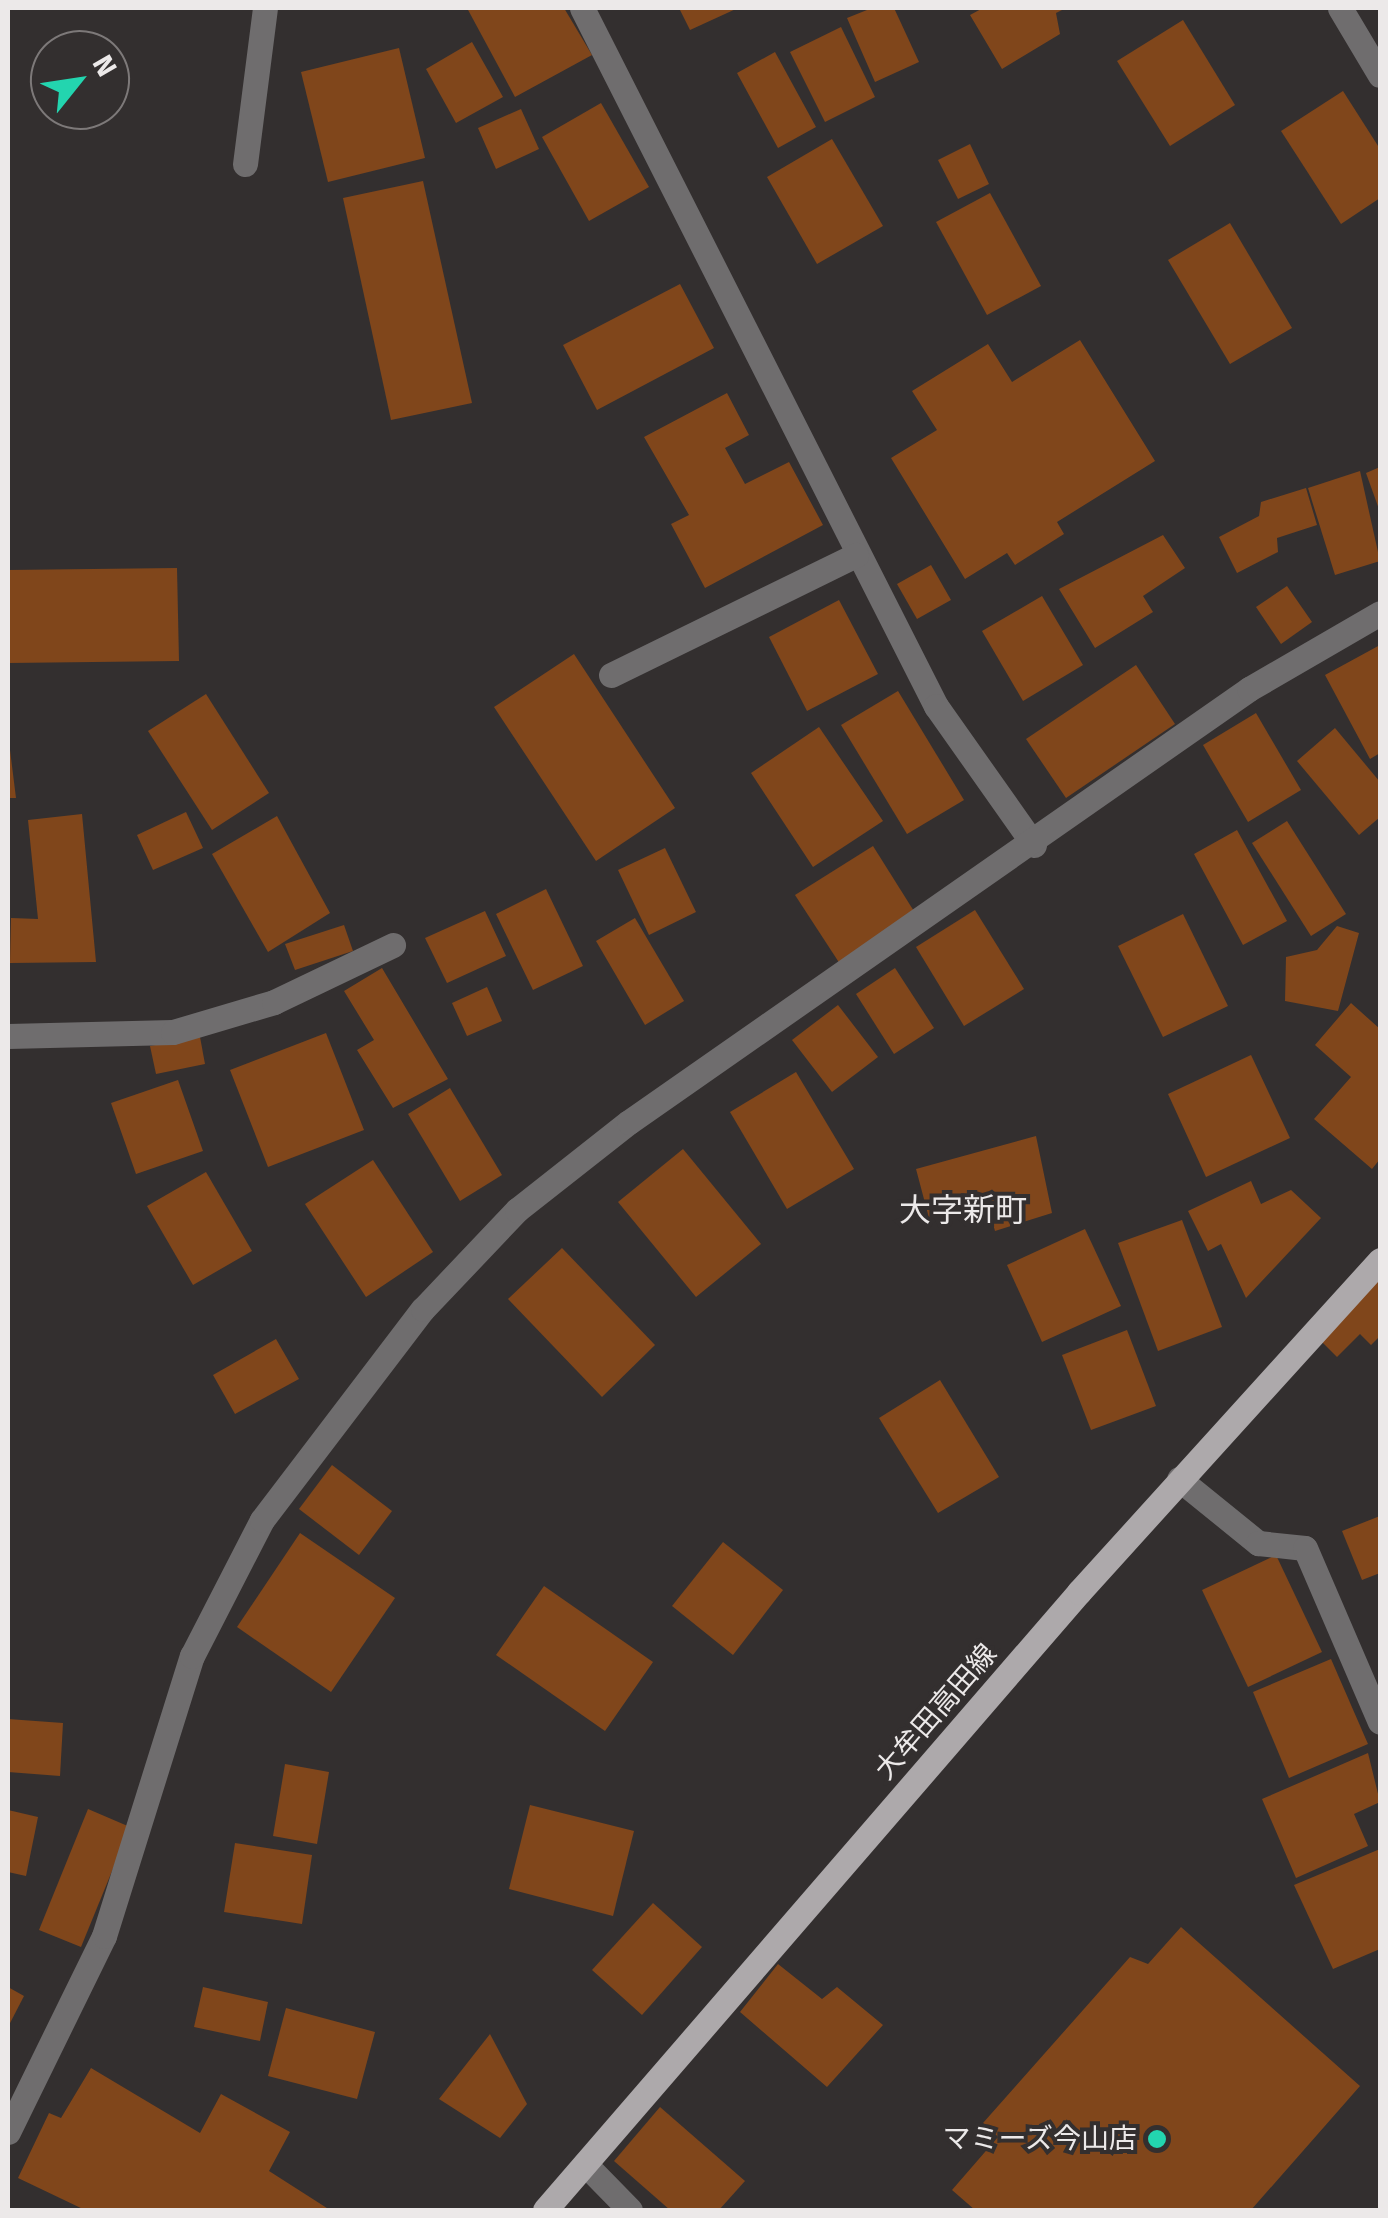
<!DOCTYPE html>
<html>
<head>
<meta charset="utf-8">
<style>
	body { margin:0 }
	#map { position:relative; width:1388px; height:2218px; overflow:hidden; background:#332f2f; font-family:"Fira Sans","Noto Sans JP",sans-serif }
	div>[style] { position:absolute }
	.building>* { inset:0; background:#80461b }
	.minor>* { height:25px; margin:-12.5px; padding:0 12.5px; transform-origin:12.5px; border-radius:12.5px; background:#6f6d6e }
	.major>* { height:25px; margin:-12.5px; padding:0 12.5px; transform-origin:12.5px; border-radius:12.5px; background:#ada9ab }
	.dots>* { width:28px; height:28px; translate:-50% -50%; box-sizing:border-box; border:5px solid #332f2f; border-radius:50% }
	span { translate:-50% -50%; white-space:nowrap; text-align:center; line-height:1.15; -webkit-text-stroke:8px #332f2f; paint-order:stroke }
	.street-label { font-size:28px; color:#ece9e9 }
	.poi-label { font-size:28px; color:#ece9e9 }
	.right { translate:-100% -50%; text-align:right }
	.quarter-label { font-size:32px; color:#ece9e9 }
	.frame { position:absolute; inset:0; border:10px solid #ece9e9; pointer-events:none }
	.north { position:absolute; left:30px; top:30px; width:100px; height:100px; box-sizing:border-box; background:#332f2f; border:2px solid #7d7979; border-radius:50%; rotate:60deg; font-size:28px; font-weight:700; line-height:40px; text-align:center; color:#ece9e9 }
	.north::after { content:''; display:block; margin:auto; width:35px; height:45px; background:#23d5af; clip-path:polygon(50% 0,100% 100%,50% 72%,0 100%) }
</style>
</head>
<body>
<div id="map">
	<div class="building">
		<i style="clip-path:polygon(467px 8px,564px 8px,592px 55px,515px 97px)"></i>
		<i style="clip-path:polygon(679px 8px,738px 8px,690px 30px)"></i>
		<i style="clip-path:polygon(872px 8px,894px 8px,919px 62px,875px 82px,847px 18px)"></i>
		<i style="clip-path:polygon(983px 8px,1066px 8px,1056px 13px,1060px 34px,1002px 69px,970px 15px)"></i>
		<i style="clip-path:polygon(1183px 20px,1235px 105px,1170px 146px,1117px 61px)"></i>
		<i style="clip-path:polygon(841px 27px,875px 97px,825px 122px,790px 52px)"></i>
		<i style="clip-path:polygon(472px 42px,503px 97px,456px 123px,426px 69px)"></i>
		<i style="clip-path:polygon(399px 48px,425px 158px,328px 182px,301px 72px)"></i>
		<i style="clip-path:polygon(775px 52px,816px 127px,778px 148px,737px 73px)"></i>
		<i style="clip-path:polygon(1343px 91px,1380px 149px,1380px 198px,1341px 224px,1281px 131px)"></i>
		<i style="clip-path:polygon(601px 103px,649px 187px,589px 221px,542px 137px)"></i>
		<i style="clip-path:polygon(521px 109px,539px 149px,496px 169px,478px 128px)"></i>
		<i style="clip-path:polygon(832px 139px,883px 226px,817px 264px,767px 177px)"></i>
		<i style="clip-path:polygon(970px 144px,989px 184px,958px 199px,938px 160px)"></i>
		<i style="clip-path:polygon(423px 181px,472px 403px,391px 420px,343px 198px)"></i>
		<i style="clip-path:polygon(990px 193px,1041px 286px,987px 315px,936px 222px)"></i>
		<i style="clip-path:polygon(1230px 223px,1292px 328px,1230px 364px,1168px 260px)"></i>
		<i style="clip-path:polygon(680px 284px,714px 348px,597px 410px,563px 345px)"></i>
		<i style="clip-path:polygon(1080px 340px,1155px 461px,1057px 522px,1064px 534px,1015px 565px,1007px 553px,965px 579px,891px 458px,937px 430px,912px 391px,988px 344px,1012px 382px)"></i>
		<i style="clip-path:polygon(727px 393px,749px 435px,725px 448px,745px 484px,789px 462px,823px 525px,705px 588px,671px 524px,689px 515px,644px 437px)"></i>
		<i style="clip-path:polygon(1380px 467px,1380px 512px,1366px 473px)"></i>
		<i style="clip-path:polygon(1360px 471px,1380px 561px,1335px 575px,1308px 488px)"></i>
		<i style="clip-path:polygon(1306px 488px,1317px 525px,1277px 538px,1278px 552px,1237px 573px,1219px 537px,1259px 516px,1261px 502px)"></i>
		<i style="clip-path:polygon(1163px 535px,1185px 568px,1143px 596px,1153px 612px,1095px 648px,1059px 589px)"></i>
		<i style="clip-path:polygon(931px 565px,951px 600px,917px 619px,897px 584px)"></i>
		<i style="clip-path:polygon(177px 568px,179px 661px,8px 663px,8px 570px)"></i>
		<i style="clip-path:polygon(1287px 586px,1312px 622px,1281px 644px,1256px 607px)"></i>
		<i style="clip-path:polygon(1042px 596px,1083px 665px,1023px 701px,982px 631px)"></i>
		<i style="clip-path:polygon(839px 600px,878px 674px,807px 711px,769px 637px)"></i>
		<i style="clip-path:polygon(1380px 645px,1380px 753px,1370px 759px,1325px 675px)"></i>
		<i style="clip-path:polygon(574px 654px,675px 808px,596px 861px,494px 707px)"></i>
		<i style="clip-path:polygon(1136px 665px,1175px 724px,1066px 798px,1026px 739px)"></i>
		<i style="clip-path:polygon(898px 691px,964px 800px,907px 834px,841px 725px)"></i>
		<i style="clip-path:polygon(206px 694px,269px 793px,212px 830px,148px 731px)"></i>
		<i style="clip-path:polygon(1256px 713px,1301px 790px,1248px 822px,1203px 745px)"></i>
		<i style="clip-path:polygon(819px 727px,883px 821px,813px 867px,751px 773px)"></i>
		<i style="clip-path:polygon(1335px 728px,1380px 782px,1380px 817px,1359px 835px,1297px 761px)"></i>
		<i style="clip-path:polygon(8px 734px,16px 798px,8px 798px)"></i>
		<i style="clip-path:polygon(186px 812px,203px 848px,153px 870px,137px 835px)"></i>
		<i style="clip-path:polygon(82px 814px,96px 962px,10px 963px,11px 918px,38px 919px,28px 820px)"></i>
		<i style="clip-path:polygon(277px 816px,330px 913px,268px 952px,212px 854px)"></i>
		<i style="clip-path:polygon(1287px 821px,1346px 914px,1311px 936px,1252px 843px)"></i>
		<i style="clip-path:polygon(1237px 830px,1287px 921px,1243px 945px,1194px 854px)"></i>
		<i style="clip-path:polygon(873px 846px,917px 916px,840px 964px,795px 895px)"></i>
		<i style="clip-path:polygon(665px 848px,696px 912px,649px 935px,618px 870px)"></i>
		<i style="clip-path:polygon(546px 889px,583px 966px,533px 990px,496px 914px)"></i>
		<i style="clip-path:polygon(975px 910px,1024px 989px,964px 1026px,916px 947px)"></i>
		<i style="clip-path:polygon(485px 911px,506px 956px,447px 983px,425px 938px)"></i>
		<i style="clip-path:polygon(1183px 914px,1228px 1006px,1163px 1037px,1118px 946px)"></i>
		<i style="clip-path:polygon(635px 918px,684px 1001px,645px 1025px,596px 941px)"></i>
		<i style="clip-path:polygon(344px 925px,353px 951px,295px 970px,285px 944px)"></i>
		<i style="clip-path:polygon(1337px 926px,1359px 933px,1338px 1011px,1285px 1001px,1286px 957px,1317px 950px)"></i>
		<i style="clip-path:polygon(382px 968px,448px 1079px,393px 1108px,357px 1050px,374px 1040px,344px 991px)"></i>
		<i style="clip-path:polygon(895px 968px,934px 1028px,894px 1054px,856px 994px)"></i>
		<i style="clip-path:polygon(487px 987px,502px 1021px,467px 1036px,452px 1003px)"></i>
		<i style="clip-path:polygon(1351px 1003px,1380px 1029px,1380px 1159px,1372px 1169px,1314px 1119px,1351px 1077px,1315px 1045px)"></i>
		<i style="clip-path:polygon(838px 1005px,878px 1057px,832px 1092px,792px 1040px)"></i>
		<i style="clip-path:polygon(326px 1033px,364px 1130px,268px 1167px,230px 1070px)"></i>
		<i style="clip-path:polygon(200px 1037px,205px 1064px,156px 1074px,150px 1046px)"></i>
		<i style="clip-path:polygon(1251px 1055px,1290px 1138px,1206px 1177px,1168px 1094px)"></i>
		<i style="clip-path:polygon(796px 1072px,854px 1169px,787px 1209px,730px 1112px)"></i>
		<i style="clip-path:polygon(178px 1080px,203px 1151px,136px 1174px,111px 1103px)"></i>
		<i style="clip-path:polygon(450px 1088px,502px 1175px,460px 1201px,408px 1114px)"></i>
		<i style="clip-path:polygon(1036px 1136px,1052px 1213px,995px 1231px,987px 1203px,929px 1218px,916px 1169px)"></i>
		<i style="clip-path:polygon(683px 1149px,761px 1244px,696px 1297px,618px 1202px)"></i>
		<i style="clip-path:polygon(373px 1160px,433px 1252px,366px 1297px,305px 1204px)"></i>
		<i style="clip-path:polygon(206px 1172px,252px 1251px,193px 1285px,147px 1206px)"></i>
		<i style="clip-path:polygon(1251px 1181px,1261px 1204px,1291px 1190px,1321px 1218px,1246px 1298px,1221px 1244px,1208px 1251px,1188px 1211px)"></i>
		<i style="clip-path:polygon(1182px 1220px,1222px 1327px,1158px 1351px,1118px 1243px)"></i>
		<i style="clip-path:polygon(1085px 1229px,1121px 1306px,1042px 1342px,1007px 1265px)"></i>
		<i style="clip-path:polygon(562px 1248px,655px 1345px,602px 1397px,508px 1299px)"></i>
		<i style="clip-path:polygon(1380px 1254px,1380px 1336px,1371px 1345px,1360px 1334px,1337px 1357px,1306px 1326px)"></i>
		<i style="clip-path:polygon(1127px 1330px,1156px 1406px,1091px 1430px,1062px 1355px)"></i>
		<i style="clip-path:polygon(276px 1339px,299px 1379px,235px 1414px,213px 1375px)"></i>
		<i style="clip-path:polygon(940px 1380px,999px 1477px,938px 1513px,879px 1418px)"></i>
		<i style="clip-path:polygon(332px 1465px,392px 1511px,359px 1555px,299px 1509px)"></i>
		<i style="clip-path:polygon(1380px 1516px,1380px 1573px,1362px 1580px,1342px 1531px)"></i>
		<i style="clip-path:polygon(300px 1533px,395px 1598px,331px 1692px,237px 1627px)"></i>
		<i style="clip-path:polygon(723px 1542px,783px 1590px,733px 1655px,672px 1606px)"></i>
		<i style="clip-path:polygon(1276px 1555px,1322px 1652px,1248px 1687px,1202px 1590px)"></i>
		<i style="clip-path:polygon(544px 1586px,653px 1662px,605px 1731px,496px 1655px)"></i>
		<i style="clip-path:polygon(1331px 1659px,1368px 1744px,1289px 1778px,1253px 1692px)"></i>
		<i style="clip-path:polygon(8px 1719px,63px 1723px,60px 1776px,8px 1772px)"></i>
		<i style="clip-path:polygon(1368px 1753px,1380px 1802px,1354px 1814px,1368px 1846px,1296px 1878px,1262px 1799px)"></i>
		<i style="clip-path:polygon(285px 1764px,329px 1772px,317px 1844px,273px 1836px)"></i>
		<i style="clip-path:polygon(530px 1805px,634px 1831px,613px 1916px,509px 1889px)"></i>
		<i style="clip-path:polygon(88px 1809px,130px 1827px,81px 1947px,39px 1930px)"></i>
		<i style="clip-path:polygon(8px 1810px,38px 1817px,26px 1876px,8px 1872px)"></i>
		<i style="clip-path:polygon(235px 1843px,312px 1855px,302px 1924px,224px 1912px)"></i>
		<i style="clip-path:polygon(1380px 1849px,1380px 1949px,1333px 1969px,1294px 1885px)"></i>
		<i style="clip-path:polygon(653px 1903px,702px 1947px,642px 2015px,592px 1970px)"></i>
		<i style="clip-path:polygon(1181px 1927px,1360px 2086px,1251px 2210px,975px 2210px,952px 2190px,998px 2137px,983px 2123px,1130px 1957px,1148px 1964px)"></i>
		<i style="clip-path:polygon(778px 1964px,822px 1999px,837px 1987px,883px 2025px,827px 2087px,740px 2012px)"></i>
		<i style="clip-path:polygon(8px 1987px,24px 1996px,8px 2027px)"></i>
		<i style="clip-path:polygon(203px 1987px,268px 2002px,260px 2041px,194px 2027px)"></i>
		<i style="clip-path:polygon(286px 2008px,375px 2032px,357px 2099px,268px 2076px)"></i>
		<i style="clip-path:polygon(490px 2034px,527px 2104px,500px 2138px,439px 2099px)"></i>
		<i style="clip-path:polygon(91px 2068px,200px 2133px,221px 2094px,290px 2132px,269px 2171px,330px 2210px,85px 2210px,18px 2178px,49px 2113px,61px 2118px)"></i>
		<i style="clip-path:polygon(660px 2107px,745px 2181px,719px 2210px,670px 2210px,614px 2161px)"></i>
	</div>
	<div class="minor">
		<i style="left:582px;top:8px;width:783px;rotate:63.11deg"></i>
		<i style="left:936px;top:706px;width:170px;rotate:54.8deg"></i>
		<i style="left:1340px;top:8px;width:78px;rotate:59.2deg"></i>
		<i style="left:245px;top:164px;width:157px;rotate:-82.7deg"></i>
		<i style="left:611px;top:675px;width:273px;rotate:-26.1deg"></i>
		<i style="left:8px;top:1036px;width:165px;rotate:-1.4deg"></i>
		<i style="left:173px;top:1032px;width:105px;rotate:-16.5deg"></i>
		<i style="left:274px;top:1002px;width:132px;rotate:-25.6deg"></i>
		<i style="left:1179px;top:1479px;width:102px;rotate:39deg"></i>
		<i style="left:1258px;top:1543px;width:47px;rotate:6.1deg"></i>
		<i style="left:1305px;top:1548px;width:189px;rotate:66.7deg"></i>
		<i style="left:8px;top:2132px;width:218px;rotate:-63.9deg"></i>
		<i style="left:104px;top:1936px;width:294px;rotate:-72.6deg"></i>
		<i style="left:192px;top:1656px;width:153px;rotate:-62.8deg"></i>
		<i style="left:262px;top:1520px;width:265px;rotate:-52.7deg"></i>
		<i style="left:423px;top:1309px;width:137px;rotate:-46.5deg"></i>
		<i style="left:517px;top:1210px;width:142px;rotate:-38.2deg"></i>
		<i style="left:629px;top:1122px;width:756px;rotate:-34.93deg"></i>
		<i style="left:1249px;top:689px;width:151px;rotate:-30.1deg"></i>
		<i style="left:585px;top:2164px;width:64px;rotate:45.6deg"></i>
	</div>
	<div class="major">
		<i style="left:545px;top:2210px;width:817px;rotate:-49.17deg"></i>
		<i style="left:1079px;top:1592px;width:448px;rotate:-47.8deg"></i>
	</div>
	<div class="dots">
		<i style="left:1157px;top:2139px;background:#23d5af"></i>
	</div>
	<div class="street-label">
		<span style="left:936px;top:1712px;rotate:-49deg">大牟田高田線</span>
	</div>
	<div class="poi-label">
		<span class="right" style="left:1137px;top:2139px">マミーズ今山店</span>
	</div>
	<div class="quarter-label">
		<span style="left:963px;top:1210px">大字新町</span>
	</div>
	<div class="frame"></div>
	<div class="north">N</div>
</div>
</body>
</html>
